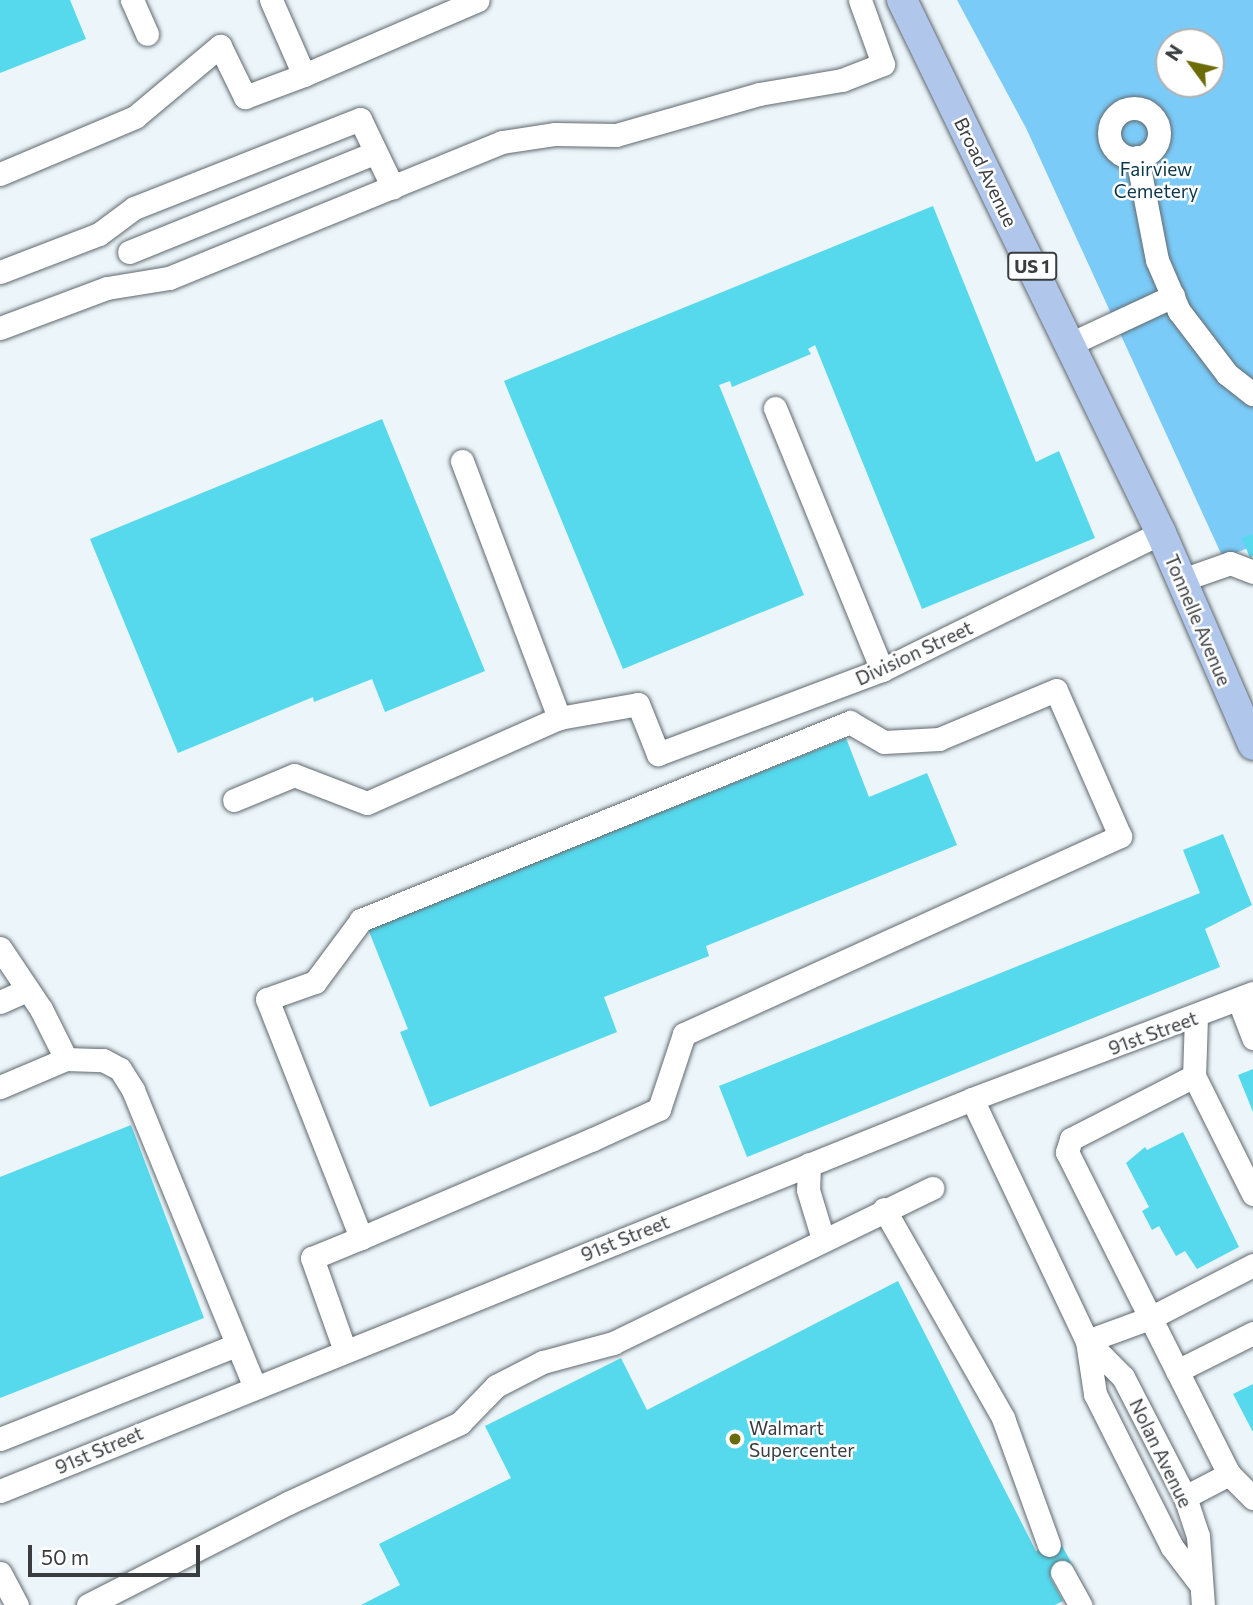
<!DOCTYPE html>
<html>
<head>
<meta charset="utf-8">
<style>
	body { margin:0 }
	#map { position:relative; width:1253px; height:1605px; overflow:hidden; background:#ebf5fa; font-family:Commissioner,sans-serif }
	div>[style] { position:absolute }
	.green>* { inset:0; background:#7bcbf8 }
	.building>* { inset:0; background:#56d9ed }
	.roads { filter:drop-shadow(0 0 2px #61696e) drop-shadow(0 0 2px #61696e) }
	.minor>* { height:23px; margin:-11.5px; padding:0 11.5px; transform-origin:11.5px; border-radius:11.5px; background:#fff }
	.minor>.ring { margin:-11.5px; padding:0; box-sizing:content-box; background:none; border:23px solid #fff; border-radius:50% }
	.major>* { height:30px; margin:-15px; padding:0 15px; transform-origin:15px; border-radius:15px; background:#b0c7eb }
	.dots>* { width:19px; height:19px; translate:-50% -50%; box-sizing:border-box; border:4px solid #fff; border-radius:50% }
	span { translate:-50% -50%; white-space:nowrap; text-align:center; line-height:1.15; -webkit-text-stroke:5px #fff; paint-order:stroke }
	.shield-label span { padding:2px 5px; background:#fff; border:2px solid; border-radius:5px; -webkit-text-stroke-width:0 }
	.shield-label { font-size:18px; color:#393d3f; font-weight:700 }
	.park-label { font-size:19px; color:#0a364a }
	.street-label { font-size:19px; color:#393d3f }
	.poi-label { font-size:19px; color:#393d3f }
	.left { translate:0 -50%; text-align:left }
	.north { position:absolute; left:1155px; top:28px; width:70px; height:70px; box-sizing:border-box; background:#fff; border:2px solid #b0b1b2; border-radius:50%; rotate:303deg; font-size:19px; font-weight:700; line-height:28px; text-align:center; color:#393d3f }
	.north::after { content:''; display:block; margin:auto; width:24px; height:32px; background:#6b6b08; clip-path:polygon(50% 0,100% 100%,50% 72%,0 100%) }
	.scale { position:absolute; left:28px; top:1545px; width:172px; height:32px; box-sizing:border-box; border:4px solid #393d3f; border-top:0; padding-left:9px; font-size:21px; line-height:24px; white-space:nowrap; color:#393d3f; -webkit-text-stroke:5px #fff; paint-order:stroke }
</style>
</head>
<body>
<div id="map">
	<div class="green">
		<i style="clip-path:polygon(evenodd,957px 0,1253px 0,1253px 546px,1223px 558px,1026px 128px,957px 0,1169px 42px,1211px 42px,1211px 84px,1169px 84px,1169px 42px)"></i>
	</div>
	<div class="building">
		<i style="clip-path:polygon(0 0,70px 0,86px 39px,0 73px)"></i>
		<i style="clip-path:polygon(933px 206px,1036px 462px,1059px 451px,1095px 538px,922px 609px,815px 345px,808px 349px,811px 354px,732px 387px,730px 381px,719px 385px,804px 595px,623px 669px,504px 381px)"></i>
		<i style="clip-path:polygon(382px 419px,485px 671px,385px 712px,372px 679px,314px 702px,313px 697px,178px 753px,90px 539px)"></i>
		<i style="clip-path:polygon(1253px 534px,1253px 556px,1250px 558px,1242px 538px)"></i>
		<i style="clip-path:polygon(846px 738px,869px 797px,927px 773px,957px 845px,706px 946px,709px 956px,604px 997px,617px 1032px,430px 1107px,400px 1032px,408px 1029px,368px 929px)"></i>
		<i style="clip-path:polygon(1223px 834px,1252px 905px,1205px 929px,1220px 967px,747px 1157px,719px 1086px,1200px 893px,1183px 850px)"></i>
		<i style="clip-path:polygon(1253px 1069px,1253px 1112px,1238px 1075px)"></i>
		<i style="clip-path:polygon(131px 1125px,204px 1318px,0 1398px,0 1177px)"></i>
		<i style="clip-path:polygon(1183px 1132px,1239px 1247px,1197px 1269px,1185px 1251px,1176px 1256px,1159px 1226px,1152px 1230px,1142px 1211px,1149px 1207px,1126px 1163px,1145px 1147px,1147px 1150px)"></i>
		<i style="clip-path:polygon(898px 1281px,1036px 1551px,1059px 1540px,1073px 1566px,1050px 1577px,1063px 1601px,1055px 1605px,361px 1605px,400px 1585px,379px 1544px,511px 1478px,485px 1426px,621px 1358px,647px 1410px)"></i>
		<i style="clip-path:polygon(1253px 1384px,1253px 1432px,1233px 1394px)"></i>
	</div>
	<div class="roads">
		<div class="minor">
			<i style="left:132px;top:0;width:37px;rotate:66deg"></i>
			<i style="left:271px;top:0;width:82px;rotate:66.3deg"></i>
			<i style="left:304px;top:75px;width:189px;rotate:-23.3deg"></i>
			<i class="ring" style="left:1109px;top:108px;width:27px;height:27px"></i>
			<i style="left:1137px;top:157px;width:105px;rotate:79deg"></i>
			<i style="left:1157px;top:260px;width:56px;rotate:66.7deg"></i>
			<i style="left:1179px;top:311px;width:79px;rotate:52.7deg"></i>
			<i style="left:1227px;top:374px;width:33px;rotate:38deg"></i>
			<i style="left:0;top:174px;width:147px;rotate:-22.9deg"></i>
			<i style="left:135px;top:117px;width:111px;rotate:-39.9deg"></i>
			<i style="left:220px;top:46px;width:57px;rotate:63.9deg"></i>
			<i style="left:245px;top:97px;width:63px;rotate:-20.4deg"></i>
			<i style="left:129px;top:252px;width:266px;rotate:-22deg"></i>
			<i style="left:0;top:272px;width:106px;rotate:-21deg"></i>
			<i style="left:99px;top:234px;width:44px;rotate:-36.6deg"></i>
			<i style="left:134px;top:208px;width:243px;rotate:-21.5deg"></i>
			<i style="left:360px;top:119px;width:76px;rotate:64.4deg"></i>
			<i style="left:0;top:328px;width:114px;rotate:-20.5deg"></i>
			<i style="left:107px;top:288px;width:63px;rotate:-9.2deg"></i>
			<i style="left:169px;top:278px;width:360px;rotate:-22.2deg"></i>
			<i style="left:502px;top:142px;width:54px;rotate:-8.6deg"></i>
			<i style="left:555px;top:134px;width:61px;rotate:0.9deg"></i>
			<i style="left:616px;top:135px;width:149px;rotate:-16deg"></i>
			<i style="left:759px;top:94px;width:84px;rotate:-9.6deg"></i>
			<i style="left:842px;top:80px;width:44px;rotate:-21.3deg"></i>
			<i style="left:883px;top:64px;width:68px;rotate:-109.8deg"></i>
			<i style="left:1070px;top:344px;width:114px;rotate:-25deg"></i>
			<i style="left:775px;top:408px;width:283px;rotate:67.8deg"></i>
			<i style="left:462px;top:461px;width:275px;rotate:69.3deg"></i>
			<i style="left:1179px;top:581px;width:54px;rotate:-19.4deg"></i>
			<i style="left:1230px;top:563px;width:25px;rotate:21deg"></i>
			<i style="left:234px;top:800px;width:65px;rotate:-22.6deg"></i>
			<i style="left:294px;top:775px;width:78px;rotate:21deg"></i>
			<i style="left:367px;top:803px;width:210px;rotate:-23.9deg"></i>
			<i style="left:559px;top:718px;width:80px;rotate:-10deg"></i>
			<i style="left:638px;top:704px;width:54px;rotate:68.2deg"></i>
			<i style="left:658px;top:754px;width:239px;rotate:-20.6deg"></i>
			<i style="left:882px;top:670px;width:311px;rotate:-26.2deg"></i>
			<i style="left:0;top:948px;width:73px;rotate:56.1deg"></i>
			<i style="left:41px;top:1009px;width:56px;rotate:63.4deg"></i>
			<i style="left:66px;top:1059px;width:72px;rotate:157deg"></i>
			<i style="left:1239px;top:1001px;width:40px;rotate:69deg"></i>
			<i style="left:0;top:1002px;width:30px;rotate:-24deg"></i>
			<i style="left:1196px;top:1017px;width:59px;rotate:91.9deg"></i>
			<i style="left:1194px;top:1076px;width:132px;rotate:63.4deg"></i>
			<i style="left:66px;top:1059px;width:37px;rotate:2deg"></i>
			<i style="left:103px;top:1060px;width:19px;rotate:28deg"></i>
			<i style="left:120px;top:1069px;width:25px;rotate:58deg"></i>
			<i style="left:133px;top:1090px;width:319px;rotate:67.7deg"></i>
			<i style="left:1194px;top:1076px;width:138px;rotate:152.9deg"></i>
			<i style="left:1071px;top:1139px;width:14px;rotate:107deg"></i>
			<i style="left:1067px;top:1152px;width:360px;rotate:63.3deg"></i>
			<i style="left:1229px;top:1474px;width:34px;rotate:45deg"></i>
			<i style="left:972px;top:1099px;width:268px;rotate:64.6deg"></i>
			<i style="left:1087px;top:1341px;width:54px;rotate:81.4deg"></i>
			<i style="left:1095px;top:1394px;width:171px;rotate:63.3deg"></i>
			<i style="left:1172px;top:1547px;width:43px;rotate:52.6deg"></i>
			<i style="left:809px;top:1164px;width:26px;rotate:92deg"></i>
			<i style="left:808px;top:1190px;width:51px;rotate:73deg"></i>
			<i style="left:884px;top:1209px;width:241px;rotate:60.3deg"></i>
			<i style="left:1003px;top:1418px;width:135px;rotate:70.1deg"></i>
			<i style="left:1087px;top:1341px;width:51px;rotate:45deg"></i>
			<i style="left:1123px;top:1377px;width:135px;rotate:62.7deg"></i>
			<i style="left:1185px;top:1497px;width:41px;rotate:71.6deg"></i>
			<i style="left:1198px;top:1536px;width:69px;rotate:85.9deg"></i>
			<i style="left:1087px;top:1341px;width:67px;rotate:-20.1deg"></i>
			<i style="left:1150px;top:1318px;width:116px;rotate:-27.2deg"></i>
			<i style="left:345px;top:1351px;width:99px;rotate:-109.5deg"></i>
			<i style="left:312px;top:1258px;width:53px;rotate:-22.2deg"></i>
			<i style="left:361px;top:1238px;width:250px;rotate:-23.1deg"></i>
			<i style="left:591px;top:1140px;width:75px;rotate:-24.5deg"></i>
			<i style="left:659px;top:1109px;width:79px;rotate:-71.6deg"></i>
			<i style="left:684px;top:1034px;width:479px;rotate:-24.4deg"></i>
			<i style="left:1120px;top:836px;width:159px;rotate:-113.7deg"></i>
			<i style="left:1056px;top:690px;width:127px;rotate:157.3deg"></i>
			<i style="left:939px;top:739px;width:55px;rotate:176.9deg"></i>
			<i style="left:884px;top:742px;width:39px;rotate:-150deg"></i>
			<i style="left:850px;top:722px;width:528px;rotate:157.96deg"></i>
			<i style="left:361px;top:920px;width:77px;rotate:126.6deg"></i>
			<i style="left:315px;top:982px;width:51px;rotate:160.5deg"></i>
			<i style="left:267px;top:999px;width:257px;rotate:68.5deg"></i>
			<i style="left:1177px;top:1371px;width:85px;rotate:-26.6deg"></i>
			<i style="left:0;top:1439px;width:254px;rotate:-21.7deg"></i>
			<i style="left:0;top:1491px;width:1048px;rotate:-21.96deg"></i>
			<i style="left:972px;top:1099px;width:300px;rotate:-20.7deg"></i>
			<i style="left:1185px;top:1497px;width:50px;rotate:-27.6deg"></i>
			<i style="left:1062px;top:1572px;width:38px;rotate:61deg"></i>
			<i style="left:0;top:1573px;width:36px;rotate:62deg"></i>
			<i style="left:88px;top:1605px;width:225px;rotate:-27deg"></i>
			<i style="left:288px;top:1503px;width:190px;rotate:-24.9deg"></i>
			<i style="left:460px;top:1423px;width:52px;rotate:-45.8deg"></i>
			<i style="left:496px;top:1386px;width:53px;rotate:-27.1deg"></i>
			<i style="left:543px;top:1362px;width:73px;rotate:-15.2deg"></i>
			<i style="left:613px;top:1343px;width:355px;rotate:-25.9deg"></i>
		</div>
		<div class="major">
			<i style="left:902px;top:0;width:593px;rotate:64.08deg"></i>
			<i style="left:1161px;top:533px;width:231px;rotate:66.5deg"></i>
		</div>
	</div>
	<div class="dots">
		<i style="left:735px;top:1439px;background:#6b6b08"></i>
	</div>
	<div class="shield-label">
		<span style="left:1032px;top:266px">US 1</span>
	</div>
	<div class="park-label">
		<span style="left:1156px;top:180px">Fairview<br>Cemetery</span>
	</div>
	<div class="street-label">
		<span style="left:986px;top:172px;rotate:64deg">Broad Avenue</span>
		<span style="left:1198px;top:620px;rotate:67deg">Tonnelle Avenue</span>
		<span style="left:914px;top:653px;rotate:-25deg">Division Street</span>
		<span style="left:1153px;top:1033px;rotate:-20deg">91st Street</span>
		<span style="left:625px;top:1238px;rotate:-22deg">91st Street</span>
		<span style="left:99px;top:1450px;rotate:-23deg">91st Street</span>
		<span style="left:1161px;top:1453px;rotate:64deg">Nolan Avenue</span>
	</div>
	<div class="poi-label">
		<span class="left" style="left:749px;top:1439px">Walmart<br>Supercenter</span>
	</div>
	<div class="north">N</div>
	<div class="scale">50 m</div>
</div>
</body>
</html>
